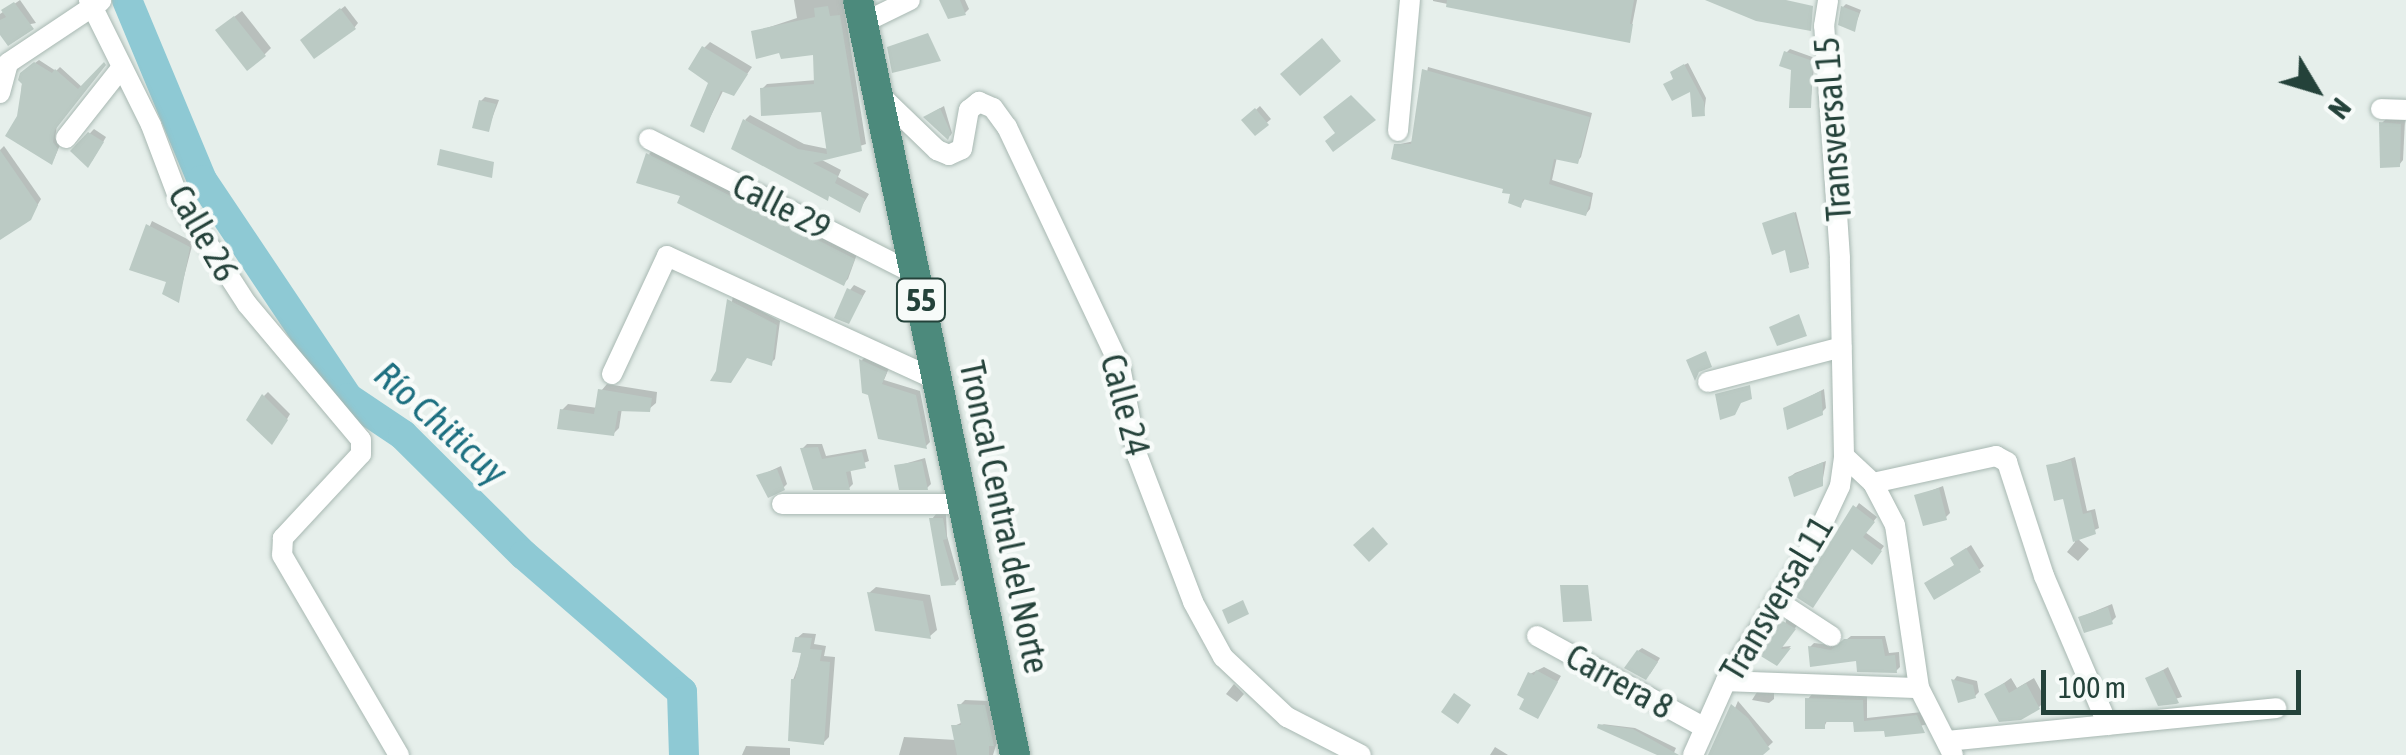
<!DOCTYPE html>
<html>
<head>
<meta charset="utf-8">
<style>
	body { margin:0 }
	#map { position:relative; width:2406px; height:755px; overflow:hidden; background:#e6efeb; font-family:"Asap Condensed",sans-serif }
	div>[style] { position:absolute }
	.shadow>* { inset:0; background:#0003 }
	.river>* { height:30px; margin:-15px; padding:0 15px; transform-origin:15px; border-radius:15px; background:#8ec9d4 }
	.building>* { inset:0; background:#bbcac4 }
	.roads { filter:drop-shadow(0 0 2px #a8b8b2) drop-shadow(0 0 2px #a8b8b2) }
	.minor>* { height:20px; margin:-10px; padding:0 10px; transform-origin:10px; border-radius:10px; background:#fff }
	.trunk>* { height:30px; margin:-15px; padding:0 15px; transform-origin:15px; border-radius:15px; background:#4c8a7c }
	span { translate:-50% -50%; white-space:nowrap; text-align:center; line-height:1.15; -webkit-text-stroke:9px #f7fbf9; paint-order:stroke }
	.shield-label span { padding:2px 8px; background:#f7fbf9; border:2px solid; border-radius:8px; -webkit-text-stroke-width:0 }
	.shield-label { font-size:32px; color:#24423a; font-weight:700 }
	.street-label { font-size:35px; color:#24423a }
	.water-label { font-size:38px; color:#1c6f80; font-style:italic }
	.north { position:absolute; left:2266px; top:40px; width:100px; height:100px; -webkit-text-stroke:8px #f7fbf9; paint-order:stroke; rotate:128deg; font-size:28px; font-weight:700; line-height:40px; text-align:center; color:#24423a }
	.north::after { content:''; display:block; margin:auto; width:35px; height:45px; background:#24423a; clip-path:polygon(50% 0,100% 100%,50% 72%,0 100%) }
	.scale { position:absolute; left:2041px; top:670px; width:260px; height:45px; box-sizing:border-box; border:5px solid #24423a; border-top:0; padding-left:12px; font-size:30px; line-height:35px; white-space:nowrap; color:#24423a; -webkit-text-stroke:8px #f7fbf9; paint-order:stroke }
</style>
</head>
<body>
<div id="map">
	<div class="shadow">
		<i style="clip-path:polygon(20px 0,36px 23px,0 30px,0 14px)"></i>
		<i style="clip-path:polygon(794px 0,843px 0,866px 144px,820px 159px,841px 170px,838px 177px,869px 194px,860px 209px,745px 120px,750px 115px,804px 144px,828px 149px,823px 109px,762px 89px,767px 84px,817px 80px,815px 52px,754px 32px,797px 18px)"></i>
		<i style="clip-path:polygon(942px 0,965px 0,969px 9px,965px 13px)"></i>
		<i style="clip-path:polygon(1637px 0,1629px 41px,1433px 1px,1433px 0)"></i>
		<i style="clip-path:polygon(1846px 4px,1861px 10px,1854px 29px,1843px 7px)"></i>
		<i style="clip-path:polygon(345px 6px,358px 23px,354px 28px,307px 36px)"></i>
		<i style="clip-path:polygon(242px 11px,271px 48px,264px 55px,226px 23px)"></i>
		<i style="clip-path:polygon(710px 42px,752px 67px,734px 93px,724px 89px,704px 130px,711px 82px,704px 48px)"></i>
		<i style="clip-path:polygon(1790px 49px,1815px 58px,1810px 106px,1786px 53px)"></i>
		<i style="clip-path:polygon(39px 60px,56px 71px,60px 67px,83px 88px,57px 125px,55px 138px,60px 145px,54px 159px,19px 116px,23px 72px)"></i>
		<i style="clip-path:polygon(1688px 63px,1706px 98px,1704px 113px,1692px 88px,1676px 78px,1676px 69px)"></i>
		<i style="clip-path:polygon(1428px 67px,1592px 113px,1581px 157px,1577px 162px,1557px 157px,1552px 180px,1593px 193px,1590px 209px,1586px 214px,1526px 197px,1521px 205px,1506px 187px,1396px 145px,1414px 141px)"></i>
		<i style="clip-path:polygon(485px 97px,499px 100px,488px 129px,481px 101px)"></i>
		<i style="clip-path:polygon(944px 106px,952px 133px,950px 136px,930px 114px)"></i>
		<i style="clip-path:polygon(1260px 106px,1271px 119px,1255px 133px,1245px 120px)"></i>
		<i style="clip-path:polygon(2386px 119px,2405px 120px,2403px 160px,2399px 165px,2382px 123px)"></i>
		<i style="clip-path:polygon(94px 129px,106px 137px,92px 161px,73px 151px)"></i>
		<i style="clip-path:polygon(4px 146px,41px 199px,30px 218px,0 237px,0 150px)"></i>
		<i style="clip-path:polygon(653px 150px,857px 254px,848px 279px,844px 283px,683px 195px,649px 154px)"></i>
		<i style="clip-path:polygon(1796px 212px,1809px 264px,1808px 266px,1767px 222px)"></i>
		<i style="clip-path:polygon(152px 221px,193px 242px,178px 300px,169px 280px,132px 268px)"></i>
		<i style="clip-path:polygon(854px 285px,866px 291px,848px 321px,850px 290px)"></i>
		<i style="clip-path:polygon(733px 296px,780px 321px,775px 359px,771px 363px,748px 356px,719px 372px)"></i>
		<i style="clip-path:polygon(865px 357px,889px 368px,884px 380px,920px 391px,930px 442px,926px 446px,880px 436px,862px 360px)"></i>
		<i style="clip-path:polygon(607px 384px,657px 392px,656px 403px,649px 409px,622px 408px,619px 428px,613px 434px,562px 410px,568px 404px,598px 408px,601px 391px)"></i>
		<i style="clip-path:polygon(1824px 389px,1826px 408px,1821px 413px,1786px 409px)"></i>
		<i style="clip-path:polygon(268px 392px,290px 414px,276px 438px,264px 396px)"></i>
		<i style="clip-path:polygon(807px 444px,822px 444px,826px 456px,866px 449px,869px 461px,850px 468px,853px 484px,849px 488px,803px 448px)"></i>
		<i style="clip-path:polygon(2075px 457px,2087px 511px,2095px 509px,2099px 528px,2077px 538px,2089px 549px,2078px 561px,2067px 552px,2075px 542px,2064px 496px,2049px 466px)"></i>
		<i style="clip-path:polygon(925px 458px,931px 484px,927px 488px,897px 466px)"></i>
		<i style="clip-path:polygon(1826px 461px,1822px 484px,1790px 477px,1795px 473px)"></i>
		<i style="clip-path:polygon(781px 466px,787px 484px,783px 488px,759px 476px)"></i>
		<i style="clip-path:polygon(1943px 486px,1950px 513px,1946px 517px,1917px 496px)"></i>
		<i style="clip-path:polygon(1859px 503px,1877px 517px,1865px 532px,1884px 546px,1876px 557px,1852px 547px,1799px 596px)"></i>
		<i style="clip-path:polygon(936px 514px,946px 514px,947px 536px,959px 579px,955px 583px,932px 519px)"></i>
		<i style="clip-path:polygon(1971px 545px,1984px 566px,1979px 570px,1957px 564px,1958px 554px)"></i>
		<i style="clip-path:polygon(876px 587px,930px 595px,937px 630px,930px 636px,869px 593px)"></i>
		<i style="clip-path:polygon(2112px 604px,2116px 617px,2112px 621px,2081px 617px)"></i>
		<i style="clip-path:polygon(1787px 617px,1798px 624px,1781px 647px,1791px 646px,1776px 663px)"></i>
		<i style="clip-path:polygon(803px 633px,816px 634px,814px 644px,826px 646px,824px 656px,835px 657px,829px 737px,824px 742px,793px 680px,804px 651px,797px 638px)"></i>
		<i style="clip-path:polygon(1851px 636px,1885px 636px,1889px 653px,1899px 652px,1900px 667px,1896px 671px,1810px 647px,1814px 643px,1838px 646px)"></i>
		<i style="clip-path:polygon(1642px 648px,1660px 658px,1650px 674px,1638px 651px)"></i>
		<i style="clip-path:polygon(1544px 667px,1561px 676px,1537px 716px,1530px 674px)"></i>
		<i style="clip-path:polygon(2168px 667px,2182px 697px,2160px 703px,2148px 679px)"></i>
		<i style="clip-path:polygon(1957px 676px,1977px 681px,1979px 692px,1975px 696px,1954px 680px)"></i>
		<i style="clip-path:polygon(2011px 678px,2017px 688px,2034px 678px,2046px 700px,2039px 707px,1987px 695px)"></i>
		<i style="clip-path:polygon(1234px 684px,1244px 694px,1237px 702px,1226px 694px)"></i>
		<i style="clip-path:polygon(1757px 692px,1774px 693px,1774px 699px,1769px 703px,1752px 700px)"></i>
		<i style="clip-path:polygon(1812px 694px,1867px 696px,1867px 718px,1922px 712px,1928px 724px,1887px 734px,1887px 729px,1856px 719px,1828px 719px,1824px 727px,1808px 699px)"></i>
		<i style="clip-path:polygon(965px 700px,990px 701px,998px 739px,993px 755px,899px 755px,904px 737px,956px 740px,954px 726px,963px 722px,960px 705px)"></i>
		<i style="clip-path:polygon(1738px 701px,1773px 742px,1759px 755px,1715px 755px)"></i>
		<i style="clip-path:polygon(1602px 724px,1635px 728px,1676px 748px,1673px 755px,1663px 755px)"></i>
		<i style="clip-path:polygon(746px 746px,790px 748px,790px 755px,742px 755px)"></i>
		<i style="clip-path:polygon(1495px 747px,1508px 755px,1490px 755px)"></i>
	</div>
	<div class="river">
		<i style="left:127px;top:0;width:195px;rotate:67.4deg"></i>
		<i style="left:202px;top:180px;width:262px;rotate:56.2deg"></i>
		<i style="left:348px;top:398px;width:66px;rotate:33.9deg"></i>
		<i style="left:403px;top:435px;width:170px;rotate:44.8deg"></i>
		<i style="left:524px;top:555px;width:209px;rotate:40.9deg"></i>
		<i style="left:682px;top:692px;width:63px;rotate:88.2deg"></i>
	</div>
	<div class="building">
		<i style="clip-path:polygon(939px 0,960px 0,966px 15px,948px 19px)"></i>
		<i style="clip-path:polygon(1447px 0,1634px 0,1630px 24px,1633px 24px,1630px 43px,1446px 7px)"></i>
		<i style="clip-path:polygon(1705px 0,1786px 0,1813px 6px,1811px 31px,1756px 21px)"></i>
		<i style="clip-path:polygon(14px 2px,34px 29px,8px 46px,0 35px,0 20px,6px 17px,1px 10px)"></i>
		<i style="clip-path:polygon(828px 6px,830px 16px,840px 15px,862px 151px,813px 163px,838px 176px,835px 183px,865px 199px,860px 213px,829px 196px,828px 201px,731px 149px,743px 119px,798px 149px,827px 154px,821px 112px,761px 116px,760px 88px,814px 84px,813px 55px,781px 59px,779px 53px,756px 59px,751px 31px,815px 17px,814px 8px)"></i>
		<i style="clip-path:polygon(1841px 6px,1859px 13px,1855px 32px,1838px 25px)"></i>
		<i style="clip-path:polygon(340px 8px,356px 29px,314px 59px,300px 40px)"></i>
		<i style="clip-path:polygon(234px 16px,266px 56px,247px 71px,215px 30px)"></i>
		<i style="clip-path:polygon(928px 33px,941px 61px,892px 73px,887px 47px)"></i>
		<i style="clip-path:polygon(1322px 38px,1341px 61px,1300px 96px,1280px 74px)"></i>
		<i style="clip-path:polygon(702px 46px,748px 74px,734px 96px,721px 91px,704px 133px,690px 126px,708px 83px,688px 69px)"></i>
		<i style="clip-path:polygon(1784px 51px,1813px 61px,1811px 108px,1789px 108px,1791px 70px,1779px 66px)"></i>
		<i style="clip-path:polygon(34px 62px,52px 73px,55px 69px,78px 89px,104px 62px,106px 65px,55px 130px,53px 142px,58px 149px,52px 165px,5px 136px,17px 116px,22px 84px,18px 80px,20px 73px)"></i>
		<i style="clip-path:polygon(1684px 64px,1704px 102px,1705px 116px,1692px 117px,1690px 92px,1672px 101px,1663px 84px,1673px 79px,1670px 72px)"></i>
		<i style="clip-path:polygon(1422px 69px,1590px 117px,1578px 164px,1554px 159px,1549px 184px,1591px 197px,1586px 216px,1523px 199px,1521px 208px,1508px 203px,1510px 194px,1502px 193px,1503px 189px,1391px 159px,1394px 144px,1411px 144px)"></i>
		<i style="clip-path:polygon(1351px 95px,1376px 120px,1333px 152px,1325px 141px,1335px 133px,1323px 117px)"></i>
		<i style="clip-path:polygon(479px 100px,496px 104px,489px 132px,472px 128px)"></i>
		<i style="clip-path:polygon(940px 108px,951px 133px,948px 140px,923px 117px)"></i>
		<i style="clip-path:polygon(1255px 108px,1269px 125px,1255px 136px,1241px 120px)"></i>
		<i style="clip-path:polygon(2379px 122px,2401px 124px,2400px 167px,2380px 168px)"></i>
		<i style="clip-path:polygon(88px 132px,104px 142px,88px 168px,70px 151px)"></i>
		<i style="clip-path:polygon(440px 149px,494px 162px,492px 178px,437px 165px)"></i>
		<i style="clip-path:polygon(0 150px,38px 205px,31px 220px,0 240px)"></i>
		<i style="clip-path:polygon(646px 153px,855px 259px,844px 286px,677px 203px,680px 196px,636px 183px)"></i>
		<i style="clip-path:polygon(1794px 212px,1809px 268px,1790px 273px,1785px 250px,1772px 255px,1762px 223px)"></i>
		<i style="clip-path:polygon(146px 224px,190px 247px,179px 303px,162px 294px,166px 282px,129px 270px)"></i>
		<i style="clip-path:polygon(847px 288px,863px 296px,849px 324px,834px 318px)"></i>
		<i style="clip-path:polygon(727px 299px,777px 325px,772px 366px,747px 358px,731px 383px,710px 381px,716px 371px)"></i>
		<i style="clip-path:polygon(1799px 314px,1807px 336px,1777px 346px,1769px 327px)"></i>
		<i style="clip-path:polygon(1706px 351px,1712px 367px,1699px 372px,1695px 381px,1686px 360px)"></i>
		<i style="clip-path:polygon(859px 359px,887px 372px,882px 384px,916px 395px,927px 449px,878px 439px,868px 395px,862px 393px)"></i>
		<i style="clip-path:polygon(1750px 385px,1752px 399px,1741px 403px,1735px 415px,1720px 420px,1715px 394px)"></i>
		<i style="clip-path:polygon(598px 389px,652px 398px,650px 412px,618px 411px,614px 436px,557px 429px,560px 409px,594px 414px)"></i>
		<i style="clip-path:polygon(1821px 391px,1823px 415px,1787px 430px,1783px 408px)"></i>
		<i style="clip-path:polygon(262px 394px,288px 420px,272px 445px,246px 420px)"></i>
		<i style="clip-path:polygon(818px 447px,822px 459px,862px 452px,866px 468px,846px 472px,850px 490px,813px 490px,800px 448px)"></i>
		<i style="clip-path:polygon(2071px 460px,2083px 514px,2091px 512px,2096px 534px,2073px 542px,2063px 499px,2054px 501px,2046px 465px)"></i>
		<i style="clip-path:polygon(922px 461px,928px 490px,899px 490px,894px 465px)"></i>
		<i style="clip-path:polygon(1823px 462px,1823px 486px,1794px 497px,1788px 477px)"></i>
		<i style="clip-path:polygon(777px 469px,785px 490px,768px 498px,756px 475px)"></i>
		<i style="clip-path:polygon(1939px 488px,1947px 520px,1923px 526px,1914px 495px)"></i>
		<i style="clip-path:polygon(1853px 505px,1875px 522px,1863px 537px,1882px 551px,1872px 565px,1852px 549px,1813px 608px,1796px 597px)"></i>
		<i style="clip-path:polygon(929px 518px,943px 518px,947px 539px,943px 540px,956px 585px,941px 586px)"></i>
		<i style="clip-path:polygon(1373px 527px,1388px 544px,1369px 562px,1353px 545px)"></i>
		<i style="clip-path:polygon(1966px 548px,1981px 572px,1934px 600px,1924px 583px,1954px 565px,1950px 558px)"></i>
		<i style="clip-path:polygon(1560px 585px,1588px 585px,1592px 621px,1563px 622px)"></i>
		<i style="clip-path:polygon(867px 592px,923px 601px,931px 639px,875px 631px)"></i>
		<i style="clip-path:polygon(1243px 600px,1249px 614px,1228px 624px,1222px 610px)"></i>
		<i style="clip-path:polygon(2108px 607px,2113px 624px,2084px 633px,2078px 617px)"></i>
		<i style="clip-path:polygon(1781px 620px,1796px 629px,1781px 649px,1791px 648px,1777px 666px,1759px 655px)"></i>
		<i style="clip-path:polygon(795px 637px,812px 638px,810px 649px,822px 650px,820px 661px,830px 662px,824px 745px,788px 741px,791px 679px,795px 679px,801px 653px,792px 652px)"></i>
		<i style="clip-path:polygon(1844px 639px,1882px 639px,1885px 656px,1895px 655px,1897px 673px,1857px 672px,1856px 661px,1810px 667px,1808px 646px,1831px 650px)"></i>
		<i style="clip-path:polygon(1637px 650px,1658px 662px,1646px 680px,1624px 668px)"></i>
		<i style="clip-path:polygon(1536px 670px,1558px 682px,1538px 719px,1519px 709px,1524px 699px,1517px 695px,1528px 672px,1534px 675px)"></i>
		<i style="clip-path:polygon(2163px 670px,2179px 703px,2176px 704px,2158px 706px,2145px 678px)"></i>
		<i style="clip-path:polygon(1951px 679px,1973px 685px,1976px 698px,1958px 703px)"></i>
		<i style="clip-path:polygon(2004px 683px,2009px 693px,2026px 683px,2040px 709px,2021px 720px,1999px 722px,1984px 694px)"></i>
		<i style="clip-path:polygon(1454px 693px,1471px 705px,1458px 724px,1441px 712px)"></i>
		<i style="clip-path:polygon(1805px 698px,1863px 700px,1864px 721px,1917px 715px,1925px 733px,1885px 737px,1884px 731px,1854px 732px,1853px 722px,1825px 722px,1825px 729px,1805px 729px)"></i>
		<i style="clip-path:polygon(957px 704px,985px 705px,994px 746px,989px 746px,989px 755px,957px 755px,951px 725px,961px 725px)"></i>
		<i style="clip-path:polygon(1731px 704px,1748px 718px,1770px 749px,1763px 755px,1708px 755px)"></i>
		<i style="clip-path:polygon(1598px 724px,1633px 729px,1679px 755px,1657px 755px,1597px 728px)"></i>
	</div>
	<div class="roads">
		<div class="minor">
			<i style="left:89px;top:0;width:140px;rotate:63.6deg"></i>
			<i style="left:151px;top:125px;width:79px;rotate:69.3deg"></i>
			<i style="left:179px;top:199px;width:125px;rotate:57.1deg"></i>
			<i style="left:247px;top:304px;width:177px;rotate:50deg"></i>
			<i style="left:361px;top:440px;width:14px;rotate:90deg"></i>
			<i style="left:361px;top:454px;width:115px;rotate:132.9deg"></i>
			<i style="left:283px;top:538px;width:17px;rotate:93deg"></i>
			<i style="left:282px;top:555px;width:232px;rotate:59.7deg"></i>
			<i style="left:865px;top:22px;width:50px;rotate:-26.1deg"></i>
			<i style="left:0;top:93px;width:31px;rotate:-75deg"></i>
			<i style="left:8px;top:63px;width:112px;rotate:-33.7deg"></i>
			<i style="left:879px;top:94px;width:81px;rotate:44deg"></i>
			<i style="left:937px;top:150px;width:13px;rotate:23deg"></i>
			<i style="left:949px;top:155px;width:14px;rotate:-25deg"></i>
			<i style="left:962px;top:149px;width:40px;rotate:-80deg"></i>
			<i style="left:969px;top:110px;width:13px;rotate:-39deg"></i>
			<i style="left:979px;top:102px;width:15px;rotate:23deg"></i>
			<i style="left:993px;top:108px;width:24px;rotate:54deg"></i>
			<i style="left:1007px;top:127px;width:264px;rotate:64.7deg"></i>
			<i style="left:1120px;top:366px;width:91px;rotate:79.2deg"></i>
			<i style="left:1137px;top:455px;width:157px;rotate:69.1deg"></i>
			<i style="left:1193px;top:602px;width:63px;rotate:61.4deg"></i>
			<i style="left:1223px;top:657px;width:88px;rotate:43.2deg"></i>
			<i style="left:1287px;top:717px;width:83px;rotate:27.2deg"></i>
			<i style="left:2381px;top:109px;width:25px;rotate:2deg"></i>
			<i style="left:1398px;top:131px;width:132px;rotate:-84.8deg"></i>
			<i style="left:66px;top:138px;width:90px;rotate:-51.7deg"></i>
			<i style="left:649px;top:139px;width:298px;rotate:26.9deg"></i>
			<i style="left:612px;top:374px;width:130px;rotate:-65deg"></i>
			<i style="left:667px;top:256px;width:299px;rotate:24.7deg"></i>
			<i style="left:1708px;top:382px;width:138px;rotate:-14.6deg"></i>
			<i style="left:1844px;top:456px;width:40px;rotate:43deg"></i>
			<i style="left:1873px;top:483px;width:47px;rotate:62.4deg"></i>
			<i style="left:1895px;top:525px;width:165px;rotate:81.6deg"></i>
			<i style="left:1919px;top:688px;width:75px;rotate:63.1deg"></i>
			<i style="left:1873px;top:483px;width:126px;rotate:-12.4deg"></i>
			<i style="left:1996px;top:456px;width:13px;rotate:29deg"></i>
			<i style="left:2007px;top:462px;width:120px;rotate:72deg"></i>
			<i style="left:2044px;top:576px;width:162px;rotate:66.8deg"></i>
			<i style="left:782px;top:504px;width:184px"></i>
			<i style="left:1776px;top:600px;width:66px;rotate:33.2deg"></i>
			<i style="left:1537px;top:636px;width:189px;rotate:28.7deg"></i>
			<i style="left:1726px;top:681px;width:193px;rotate:2.1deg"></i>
			<i style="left:1947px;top:741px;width:331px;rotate:-5.7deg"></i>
			<i style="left:1693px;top:755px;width:81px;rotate:-66deg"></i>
			<i style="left:1726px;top:681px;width:162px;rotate:-57.6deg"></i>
			<i style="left:1813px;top:544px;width:64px;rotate:-65deg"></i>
			<i style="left:1840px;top:486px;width:30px;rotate:-82deg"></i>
			<i style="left:1844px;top:456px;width:198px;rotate:-91.2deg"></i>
			<i style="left:1840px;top:258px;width:233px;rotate:-93.9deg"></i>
			<i style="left:1824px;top:26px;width:26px;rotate:-81deg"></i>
		</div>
		<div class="trunk">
			<i style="left:858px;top:0;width:771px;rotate:78.25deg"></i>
		</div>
	</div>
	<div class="shield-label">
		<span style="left:921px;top:300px">55</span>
	</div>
	<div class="street-label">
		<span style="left:1832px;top:129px;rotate:-94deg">Transversal 15</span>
		<span style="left:782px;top:206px;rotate:27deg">Calle 29</span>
		<span style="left:204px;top:233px;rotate:60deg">Calle 26</span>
		<span style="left:1126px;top:405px;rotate:75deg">Calle 24</span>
		<span style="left:1005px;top:517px;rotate:78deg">Troncal Central del Norte</span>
		<span style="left:1776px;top:598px;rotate:-59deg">Transversal 11</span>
		<span style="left:1620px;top:681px;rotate:29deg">Carrera 8</span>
	</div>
	<div class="water-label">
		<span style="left:441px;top:423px;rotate:42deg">Río Chiticuy</span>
	</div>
	<div class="north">N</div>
	<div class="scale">100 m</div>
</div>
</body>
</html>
